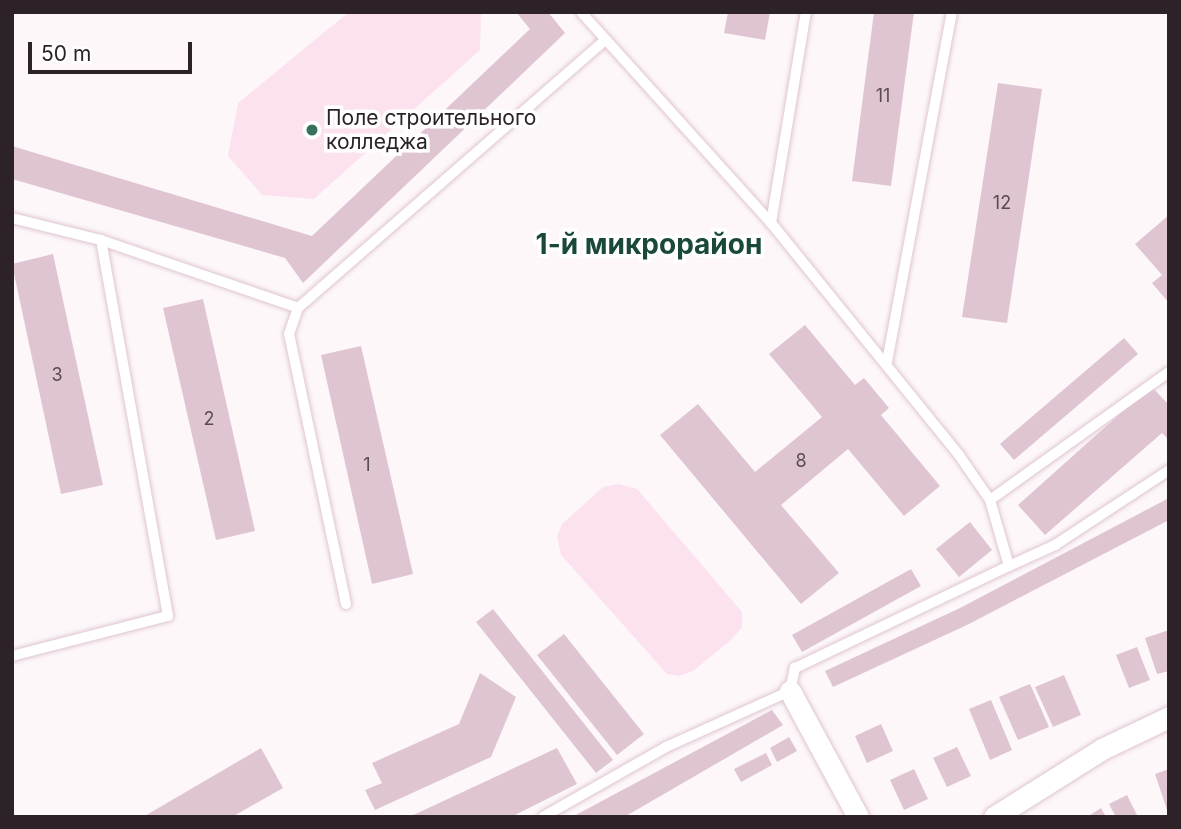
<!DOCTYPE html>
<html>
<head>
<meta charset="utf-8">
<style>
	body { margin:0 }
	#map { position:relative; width:1181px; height:829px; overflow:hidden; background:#fdf7fa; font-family:Inter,sans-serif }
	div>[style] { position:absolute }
	.green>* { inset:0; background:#fce1ef }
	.building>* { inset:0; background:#dfc5d2 }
	.roads { filter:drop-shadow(0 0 2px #dfc5d2) drop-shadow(0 0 2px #dfc5d2) }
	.lane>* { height:10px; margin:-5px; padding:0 5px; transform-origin:5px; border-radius:5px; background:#fff }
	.street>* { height:21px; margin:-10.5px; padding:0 10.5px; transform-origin:10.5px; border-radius:10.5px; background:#fff }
	.dots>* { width:19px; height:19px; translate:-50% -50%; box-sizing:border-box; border:4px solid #fff; border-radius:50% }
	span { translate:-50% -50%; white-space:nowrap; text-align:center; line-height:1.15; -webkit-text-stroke:7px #fff; paint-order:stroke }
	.number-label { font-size:18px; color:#594b52 }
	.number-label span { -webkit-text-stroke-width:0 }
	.poi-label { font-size:21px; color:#2c2227 }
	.left { translate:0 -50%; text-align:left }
	.district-label { font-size:28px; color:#1a4938; font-weight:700 }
	.frame { position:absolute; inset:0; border:14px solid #2c2227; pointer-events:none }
	.scale { position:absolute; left:28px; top:42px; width:164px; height:32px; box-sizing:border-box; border:4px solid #2c2227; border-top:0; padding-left:9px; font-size:21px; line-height:24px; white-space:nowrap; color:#2c2227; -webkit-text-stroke:5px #fff; paint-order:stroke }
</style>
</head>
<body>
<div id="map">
	<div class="green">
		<i style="clip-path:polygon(349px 12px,481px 12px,480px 50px,314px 199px,262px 195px,228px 156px,238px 103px)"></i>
		<i style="clip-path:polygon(619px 484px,637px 489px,742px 612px,742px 627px,730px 641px,693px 671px,679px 676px,667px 674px,561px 555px,557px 536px,562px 524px,603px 487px)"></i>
	</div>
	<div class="building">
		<i style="clip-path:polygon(516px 12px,548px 12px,565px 33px,303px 283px,285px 258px,12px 179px,12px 146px,312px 236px,530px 29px)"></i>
		<i style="clip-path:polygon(728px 12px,770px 12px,765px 40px,724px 33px)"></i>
		<i style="clip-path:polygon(874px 12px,914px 12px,891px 186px,852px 181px)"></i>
		<i style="clip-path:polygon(998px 83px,1042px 89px,1007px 323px,962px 317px)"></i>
		<i style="clip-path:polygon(1169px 215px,1169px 303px,1152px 283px,1162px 275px,1135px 244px)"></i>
		<i style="clip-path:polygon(53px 254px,103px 485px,61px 494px,12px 264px)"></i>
		<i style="clip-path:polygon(203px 299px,255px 531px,216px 540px,163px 308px)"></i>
		<i style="clip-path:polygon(805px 325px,855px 385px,864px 378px,889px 408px,881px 415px,940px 486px,904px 516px,848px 449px,781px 505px,839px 573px,801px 604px,660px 435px,698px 404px,755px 472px,822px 417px,769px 354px)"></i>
		<i style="clip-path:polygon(1124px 338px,1138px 354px,1014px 460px,1000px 444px)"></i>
		<i style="clip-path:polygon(361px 346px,413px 574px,372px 584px,321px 355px)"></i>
		<i style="clip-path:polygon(1151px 386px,1169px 405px,1169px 440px,1162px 433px,1045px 535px,1018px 505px)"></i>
		<i style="clip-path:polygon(1169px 498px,1169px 520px,967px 625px,833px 687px,825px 671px,960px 608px)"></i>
		<i style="clip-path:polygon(970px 522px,992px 550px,959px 577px,936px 549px)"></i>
		<i style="clip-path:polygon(911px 569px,921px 586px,802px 652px,792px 635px)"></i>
		<i style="clip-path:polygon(493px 609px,613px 760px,596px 773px,476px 622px)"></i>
		<i style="clip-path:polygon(1169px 630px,1169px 671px,1157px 674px,1145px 638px)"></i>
		<i style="clip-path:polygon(564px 634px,644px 734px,617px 755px,537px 655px)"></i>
		<i style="clip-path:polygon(1137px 647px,1150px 680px,1129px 688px,1116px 655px)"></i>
		<i style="clip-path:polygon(480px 673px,516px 697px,491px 757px,375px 810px,365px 790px,382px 783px,372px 763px,459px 724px)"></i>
		<i style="clip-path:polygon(1064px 675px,1081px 715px,1053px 727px,1035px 687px)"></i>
		<i style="clip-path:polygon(1030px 684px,1049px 727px,1018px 740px,999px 697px)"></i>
		<i style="clip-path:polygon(991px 700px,1012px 750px,990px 760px,969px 709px)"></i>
		<i style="clip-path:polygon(772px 710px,783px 725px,626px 816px,572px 817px)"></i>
		<i style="clip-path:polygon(881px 724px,893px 751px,867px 763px,855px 736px)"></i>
		<i style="clip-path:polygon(789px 737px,797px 751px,777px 762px,770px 748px)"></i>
		<i style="clip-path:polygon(957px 747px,971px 776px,947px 787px,933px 758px)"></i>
		<i style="clip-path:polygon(261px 748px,283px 788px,232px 817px,143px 817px)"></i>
		<i style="clip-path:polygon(557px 748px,577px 784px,511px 817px,409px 817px)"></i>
		<i style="clip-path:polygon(766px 753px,772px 765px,741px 782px,734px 769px)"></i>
		<i style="clip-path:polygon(914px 769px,928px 799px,904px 810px,890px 780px)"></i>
		<i style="clip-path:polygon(1169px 769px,1169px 812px,1168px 813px,1155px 774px)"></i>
		<i style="clip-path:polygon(1127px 795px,1138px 817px,1116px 817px,1109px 804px)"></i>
		<i style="clip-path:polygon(1101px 808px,1106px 817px,1087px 817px)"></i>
	</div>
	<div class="roads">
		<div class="lane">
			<i style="left:12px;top:218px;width:92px;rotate:13.9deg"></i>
			<i style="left:101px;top:240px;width:208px;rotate:19deg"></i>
			<i style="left:771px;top:223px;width:214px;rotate:-80.6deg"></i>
			<i style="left:887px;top:362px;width:356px;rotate:-79.5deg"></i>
			<i style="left:990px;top:500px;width:220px;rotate:-35.6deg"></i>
			<i style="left:1009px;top:566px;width:51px;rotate:-24.5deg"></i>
			<i style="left:1055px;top:545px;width:136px;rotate:-33.3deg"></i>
			<i style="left:346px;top:604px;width:276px;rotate:-101.9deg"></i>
			<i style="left:289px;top:334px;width:28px;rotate:-71deg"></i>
			<i style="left:298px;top:308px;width:408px;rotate:-41.1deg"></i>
			<i style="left:12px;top:656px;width:161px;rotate:-14.4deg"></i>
			<i style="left:168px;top:616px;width:382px;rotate:-100.1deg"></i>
			<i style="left:543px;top:817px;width:142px;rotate:-29.6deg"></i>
			<i style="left:666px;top:747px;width:136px;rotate:-24.3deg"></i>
			<i style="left:790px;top:691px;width:24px;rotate:-78deg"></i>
			<i style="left:795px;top:668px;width:237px;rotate:-25.5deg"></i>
			<i style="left:1009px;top:566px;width:69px;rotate:-106.1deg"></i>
			<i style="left:990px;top:500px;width:55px;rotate:-124.6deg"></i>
			<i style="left:959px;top:455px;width:299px;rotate:-129deg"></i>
			<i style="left:771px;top:223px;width:284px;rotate:-132deg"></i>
		</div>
		<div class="street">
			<i style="left:790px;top:691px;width:143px;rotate:61.6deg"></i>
			<i style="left:994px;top:817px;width:128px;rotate:-32.2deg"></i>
			<i style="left:1102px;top:749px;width:74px;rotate:-25.5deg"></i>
		</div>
	</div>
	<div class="dots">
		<i style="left:312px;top:130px;background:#38725c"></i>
	</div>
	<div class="number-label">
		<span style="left:883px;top:96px">11</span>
		<span style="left:1002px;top:203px">12</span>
		<span style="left:57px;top:375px">3</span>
		<span style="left:209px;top:419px">2</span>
		<span style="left:801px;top:461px">8</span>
		<span style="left:367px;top:465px">1</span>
	</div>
	<div class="poi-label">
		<span class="left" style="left:326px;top:130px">Поле строительного<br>колледжа</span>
	</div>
	<div class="district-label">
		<span style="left:649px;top:244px">1-й микрорайон</span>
	</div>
	<div class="frame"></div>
	<div class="scale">50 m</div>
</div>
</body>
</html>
